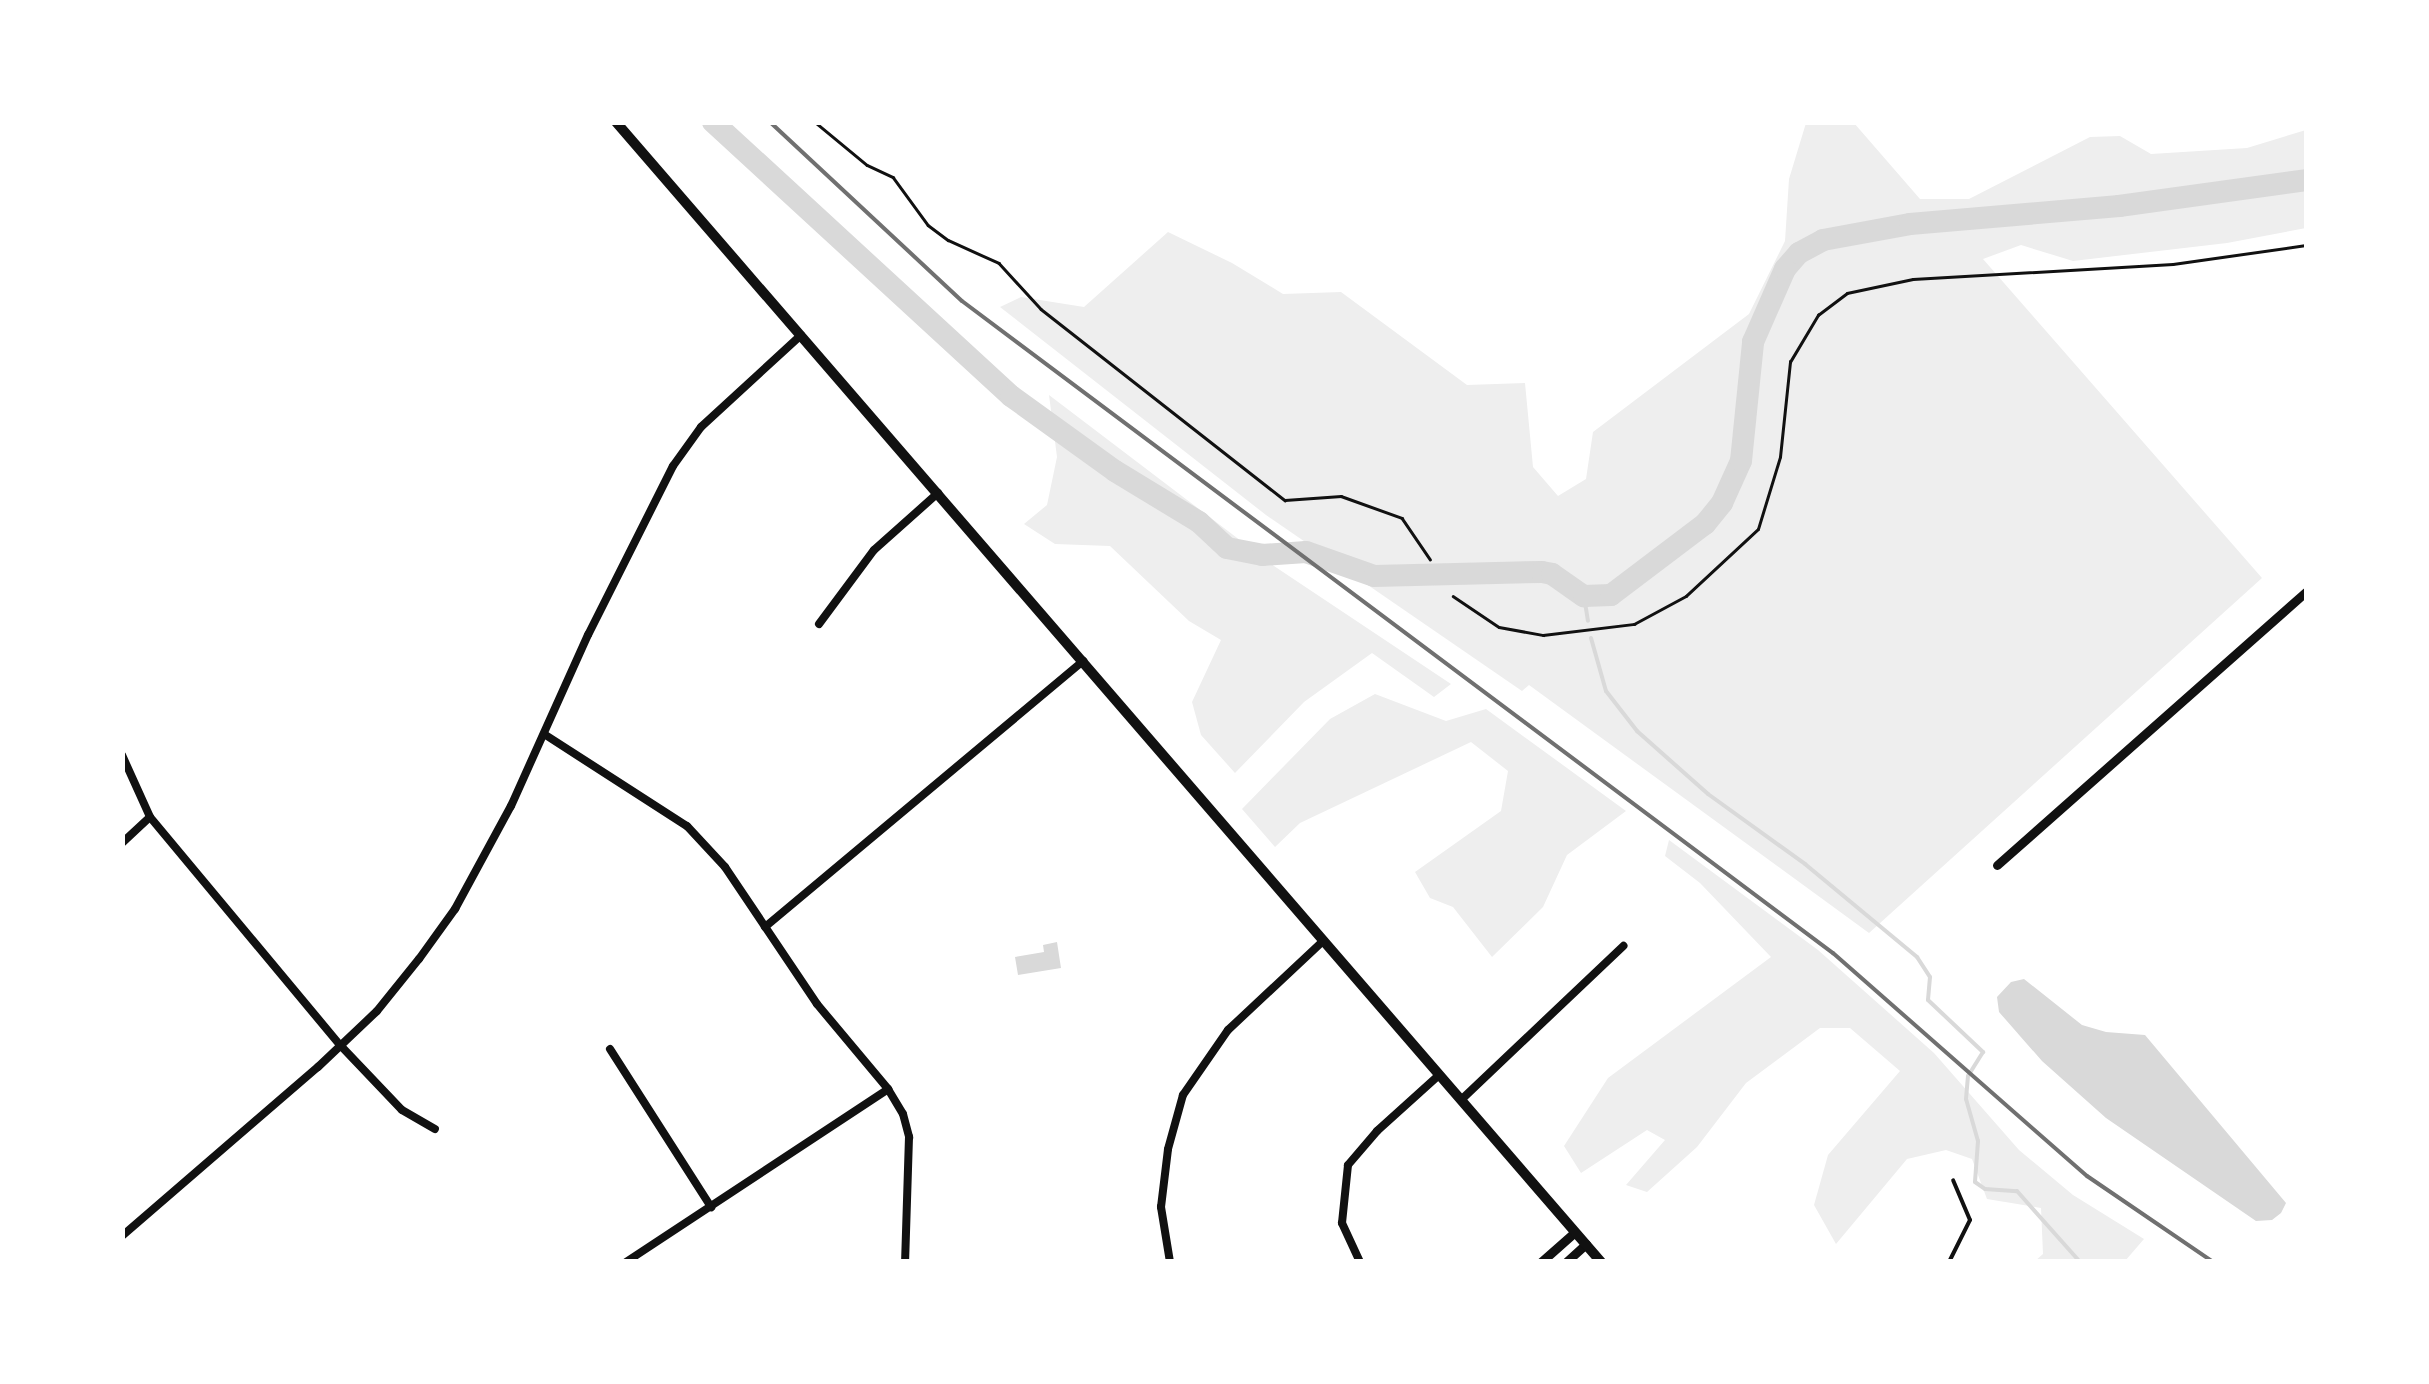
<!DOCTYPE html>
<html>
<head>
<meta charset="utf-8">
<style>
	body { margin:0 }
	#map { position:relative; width:2429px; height:1384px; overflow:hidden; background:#fff; font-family:"Varela Round",sans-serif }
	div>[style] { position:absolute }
	.green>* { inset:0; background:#eee }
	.water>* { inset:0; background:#d9d9d9 }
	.stream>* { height:4px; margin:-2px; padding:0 2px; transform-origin:2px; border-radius:2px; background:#d9d9d9 }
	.river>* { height:22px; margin:-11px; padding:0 11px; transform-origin:11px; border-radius:11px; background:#d9d9d9 }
	.path>* { height:2.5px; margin:-1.25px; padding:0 1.25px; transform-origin:1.25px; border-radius:1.25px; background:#111 }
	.service>* { height:4px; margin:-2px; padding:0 2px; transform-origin:2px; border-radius:2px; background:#111 }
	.minor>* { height:8px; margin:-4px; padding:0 4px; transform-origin:4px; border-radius:4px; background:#111 }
	.tertiary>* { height:9px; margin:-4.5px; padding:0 4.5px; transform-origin:4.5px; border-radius:4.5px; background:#111 }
	.secondary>* { height:10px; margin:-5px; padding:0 5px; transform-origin:5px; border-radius:5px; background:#111 }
	.rail>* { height:4px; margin:-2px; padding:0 2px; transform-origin:2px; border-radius:2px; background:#707070 }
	span { translate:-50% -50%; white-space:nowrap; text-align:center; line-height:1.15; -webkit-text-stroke:8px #fff; paint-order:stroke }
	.frame { position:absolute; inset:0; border:125px solid #fff; pointer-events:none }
</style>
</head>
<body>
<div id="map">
	<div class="green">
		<i style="clip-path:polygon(1806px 123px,1854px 123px,1920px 199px,1969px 199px,2090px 137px,2120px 136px,2151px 154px,2247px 148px,2306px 130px,2306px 228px,2227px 243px,2073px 261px,2021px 245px,1983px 259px,2262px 578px,1869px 933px,1529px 685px,1522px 691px,1266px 515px,1000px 307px,1021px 297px,1084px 307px,1168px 232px,1232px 263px,1283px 294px,1341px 292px,1467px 385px,1525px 383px,1533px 467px,1558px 496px,1586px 479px,1593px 432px,1749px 314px,1785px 241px,1789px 179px)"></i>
		<i style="clip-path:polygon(1049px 395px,1274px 566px,1451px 684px,1434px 697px,1372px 653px,1304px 702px,1235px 773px,1201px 735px,1192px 702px,1221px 640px,1189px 621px,1110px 546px,1055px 544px,1024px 524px,1047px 505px,1057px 457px)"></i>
		<i style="clip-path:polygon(1375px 694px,1446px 721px,1486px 709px,1626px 811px,1567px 855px,1543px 907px,1492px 957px,1453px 907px,1430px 898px,1415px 872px,1501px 811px,1508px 771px,1471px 742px,1300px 823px,1275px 847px,1242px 809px,1330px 719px)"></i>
		<i style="clip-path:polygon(1669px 840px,1818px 950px,1934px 1053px,2019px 1150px,2073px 1195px,2144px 1239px,2125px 1261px,2035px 1261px,2043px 1254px,2041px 1208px,1987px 1199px,1972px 1159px,1946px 1150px,1907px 1159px,1836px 1244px,1814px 1205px,1828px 1155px,1900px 1071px,1850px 1028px,1820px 1028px,1746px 1083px,1697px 1147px,1647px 1192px,1626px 1185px,1665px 1140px,1647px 1130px,1581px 1173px,1564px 1146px,1608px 1078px,1771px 957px,1700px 883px,1665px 856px)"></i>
	</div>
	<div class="water">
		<i style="clip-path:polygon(1057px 942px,1061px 968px,1018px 975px,1015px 957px,1044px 952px,1043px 945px)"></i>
		<i style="clip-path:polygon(2024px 979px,2082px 1025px,2106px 1032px,2145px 1035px,2286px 1203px,2281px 1213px,2272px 1220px,2256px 1221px,2106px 1118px,2042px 1061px,1999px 1012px,1997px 997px,2011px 982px)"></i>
	</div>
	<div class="stream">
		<i style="left:1584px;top:596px;width:25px;rotate:81deg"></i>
		<i style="left:1591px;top:638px;width:55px;rotate:74.2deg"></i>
		<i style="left:1606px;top:691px;width:51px;rotate:52.2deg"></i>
		<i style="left:1637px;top:731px;width:95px;rotate:41.6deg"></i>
		<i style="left:1708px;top:794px;width:120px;rotate:35.8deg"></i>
		<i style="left:1805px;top:864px;width:146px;rotate:39.7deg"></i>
		<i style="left:1917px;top:957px;width:24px;rotate:57deg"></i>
		<i style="left:1930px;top:977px;width:23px;rotate:95deg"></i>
		<i style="left:1928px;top:1000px;width:76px;rotate:43.4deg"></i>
		<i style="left:1983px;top:1052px;width:28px;rotate:122deg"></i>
		<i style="left:1968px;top:1076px;width:23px;rotate:95deg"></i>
		<i style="left:1966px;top:1099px;width:44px;rotate:74.1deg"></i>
		<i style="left:1978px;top:1141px;width:41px;rotate:94.2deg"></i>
		<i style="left:1975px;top:1182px;width:12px;rotate:35deg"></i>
		<i style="left:1985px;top:1189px;width:32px;rotate:4deg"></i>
		<i style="left:2017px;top:1191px;width:95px;rotate:48.4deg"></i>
	</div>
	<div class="river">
		<i style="left:713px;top:122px;width:405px;rotate:42.6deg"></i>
		<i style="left:1011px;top:396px;width:128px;rotate:35.8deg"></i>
		<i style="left:1115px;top:471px;width:98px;rotate:31.3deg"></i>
		<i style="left:1199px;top:522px;width:38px;rotate:43deg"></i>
		<i style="left:1227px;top:548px;width:36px;rotate:11deg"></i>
		<i style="left:1262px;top:555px;width:44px;rotate:-3.9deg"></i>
		<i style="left:1306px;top:552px;width:72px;rotate:19.4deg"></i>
		<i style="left:1374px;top:576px;width:168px;rotate:-1.4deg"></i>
		<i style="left:1542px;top:572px;width:10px;rotate:11deg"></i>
		<i style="left:1552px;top:574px;width:39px;rotate:35deg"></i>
		<i style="left:1584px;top:596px;width:27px;rotate:-2deg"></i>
		<i style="left:1611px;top:595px;width:118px;rotate:-37.1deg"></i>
		<i style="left:1705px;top:524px;width:27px;rotate:-51deg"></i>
		<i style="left:1722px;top:503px;width:46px;rotate:-65.7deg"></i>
		<i style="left:1741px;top:461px;width:120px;rotate:-84.2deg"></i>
		<i style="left:1753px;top:342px;width:80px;rotate:-66.3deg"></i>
		<i style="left:1785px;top:269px;width:21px;rotate:-49deg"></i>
		<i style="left:1799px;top:253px;width:27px;rotate:-28deg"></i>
		<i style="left:1823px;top:240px;width:88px;rotate:-10.4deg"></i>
		<i style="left:1910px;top:224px;width:210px;rotate:-4.9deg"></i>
		<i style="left:2119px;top:206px;width:189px;rotate:-7.9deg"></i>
	</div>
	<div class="path">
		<i style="left:815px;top:122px;width:67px;rotate:39.6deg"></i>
		<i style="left:867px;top:165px;width:29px;rotate:25deg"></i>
		<i style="left:893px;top:177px;width:59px;rotate:53.9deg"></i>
		<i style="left:928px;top:225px;width:25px;rotate:37deg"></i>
		<i style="left:948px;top:240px;width:56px;rotate:24.3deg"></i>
		<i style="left:999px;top:263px;width:62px;rotate:47.6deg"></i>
		<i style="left:1041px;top:309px;width:310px;rotate:38.1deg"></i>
		<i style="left:1285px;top:500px;width:56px;rotate:-4.1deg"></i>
		<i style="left:1341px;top:496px;width:65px;rotate:19.8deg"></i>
		<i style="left:1402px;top:518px;width:50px;rotate:55.7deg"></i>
		<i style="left:1453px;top:596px;width:55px;rotate:34deg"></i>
		<i style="left:1499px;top:627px;width:45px;rotate:10.3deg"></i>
		<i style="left:1543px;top:635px;width:92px;rotate:-6.9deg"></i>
		<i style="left:1634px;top:624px;width:59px;rotate:-28.3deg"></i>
		<i style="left:1686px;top:596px;width:98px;rotate:-42.9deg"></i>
		<i style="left:1758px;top:529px;width:75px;rotate:-73deg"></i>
		<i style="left:1780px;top:457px;width:96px;rotate:-84deg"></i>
		<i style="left:1790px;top:362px;width:55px;rotate:-59.2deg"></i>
		<i style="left:1818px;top:315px;width:36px;rotate:-37deg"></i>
		<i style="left:1847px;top:293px;width:67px;rotate:-12deg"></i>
		<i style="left:1913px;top:279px;width:260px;rotate:-3.3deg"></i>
		<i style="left:2173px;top:264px;width:134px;rotate:-8.1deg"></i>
	</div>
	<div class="service">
		<i style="left:1949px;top:1262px;width:47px;rotate:-63.4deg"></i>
		<i style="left:1970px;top:1220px;width:43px;rotate:-113deg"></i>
	</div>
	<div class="minor">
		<i style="left:819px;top:624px;width:92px;rotate:-53.4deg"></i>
		<i style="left:874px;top:550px;width:86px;rotate:-41.7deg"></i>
		<i style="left:544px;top:734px;width:170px;rotate:32.8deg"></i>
		<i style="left:687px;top:826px;width:56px;rotate:47.2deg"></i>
		<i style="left:725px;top:867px;width:165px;rotate:56.1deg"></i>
		<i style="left:817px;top:1004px;width:111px;rotate:50.1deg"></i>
		<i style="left:888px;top:1089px;width:29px;rotate:59deg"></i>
		<i style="left:903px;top:1114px;width:24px;rotate:75deg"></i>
		<i style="left:909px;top:1137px;width:125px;rotate:91.8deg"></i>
		<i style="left:122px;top:755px;width:68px;rotate:65.7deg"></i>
		<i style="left:150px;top:817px;width:298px;rotate:50.2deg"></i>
		<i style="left:341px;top:1046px;width:88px;rotate:46.4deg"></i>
		<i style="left:402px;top:1110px;width:38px;rotate:30deg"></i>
		<i style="left:122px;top:843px;width:38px;rotate:-43deg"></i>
		<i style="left:765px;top:927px;width:415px;rotate:-39.9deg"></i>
		<i style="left:610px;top:1049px;width:188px;rotate:57.4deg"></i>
		<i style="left:1461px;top:1100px;width:224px;rotate:-43.5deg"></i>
		<i style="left:122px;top:1236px;width:259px;rotate:-40.8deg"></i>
		<i style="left:318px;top:1067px;width:81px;rotate:-43.5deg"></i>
		<i style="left:377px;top:1011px;width:67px;rotate:-51.1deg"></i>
		<i style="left:419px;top:959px;width:62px;rotate:-54.2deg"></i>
		<i style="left:455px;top:909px;width:117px;rotate:-61.5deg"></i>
		<i style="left:511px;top:806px;width:188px;rotate:-65.8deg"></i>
		<i style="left:588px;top:635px;width:189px;rotate:-63.3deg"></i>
		<i style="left:673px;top:466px;width:48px;rotate:-54.3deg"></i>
		<i style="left:701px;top:427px;width:136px;rotate:-42.6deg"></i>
		<i style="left:626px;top:1262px;width:314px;rotate:-33.4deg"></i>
		<i style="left:1170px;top:1262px;width:56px;rotate:-99.3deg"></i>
		<i style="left:1161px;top:1207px;width:58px;rotate:-83.1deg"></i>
		<i style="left:1168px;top:1149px;width:56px;rotate:-74.5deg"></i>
		<i style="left:1183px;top:1095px;width:79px;rotate:-55.3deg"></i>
		<i style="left:1228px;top:1030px;width:130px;rotate:-43.1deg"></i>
		<i style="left:1360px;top:1262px;width:43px;rotate:-114.8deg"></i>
		<i style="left:1342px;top:1223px;width:58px;rotate:-84.1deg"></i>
		<i style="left:1348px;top:1165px;width:45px;rotate:-49.5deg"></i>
		<i style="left:1377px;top:1131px;width:84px;rotate:-42.1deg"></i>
	</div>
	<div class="tertiary">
		<i style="left:1997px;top:865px;width:412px;rotate:-41.5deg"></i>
		<i style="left:1541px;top:1262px;width:45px;rotate:-41.4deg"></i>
		<i style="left:1566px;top:1262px;width:27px;rotate:-42deg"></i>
	</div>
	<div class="secondary">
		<i style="left:616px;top:122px;width:1507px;rotate:49.17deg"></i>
	</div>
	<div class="rail">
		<i style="left:770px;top:122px;width:262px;rotate:43deg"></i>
		<i style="left:962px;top:301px;width:1088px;rotate:36.82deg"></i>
		<i style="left:1833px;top:953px;width:338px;rotate:41.3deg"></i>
		<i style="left:2087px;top:1176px;width:153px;rotate:34.3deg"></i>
	</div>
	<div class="frame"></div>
</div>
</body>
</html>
